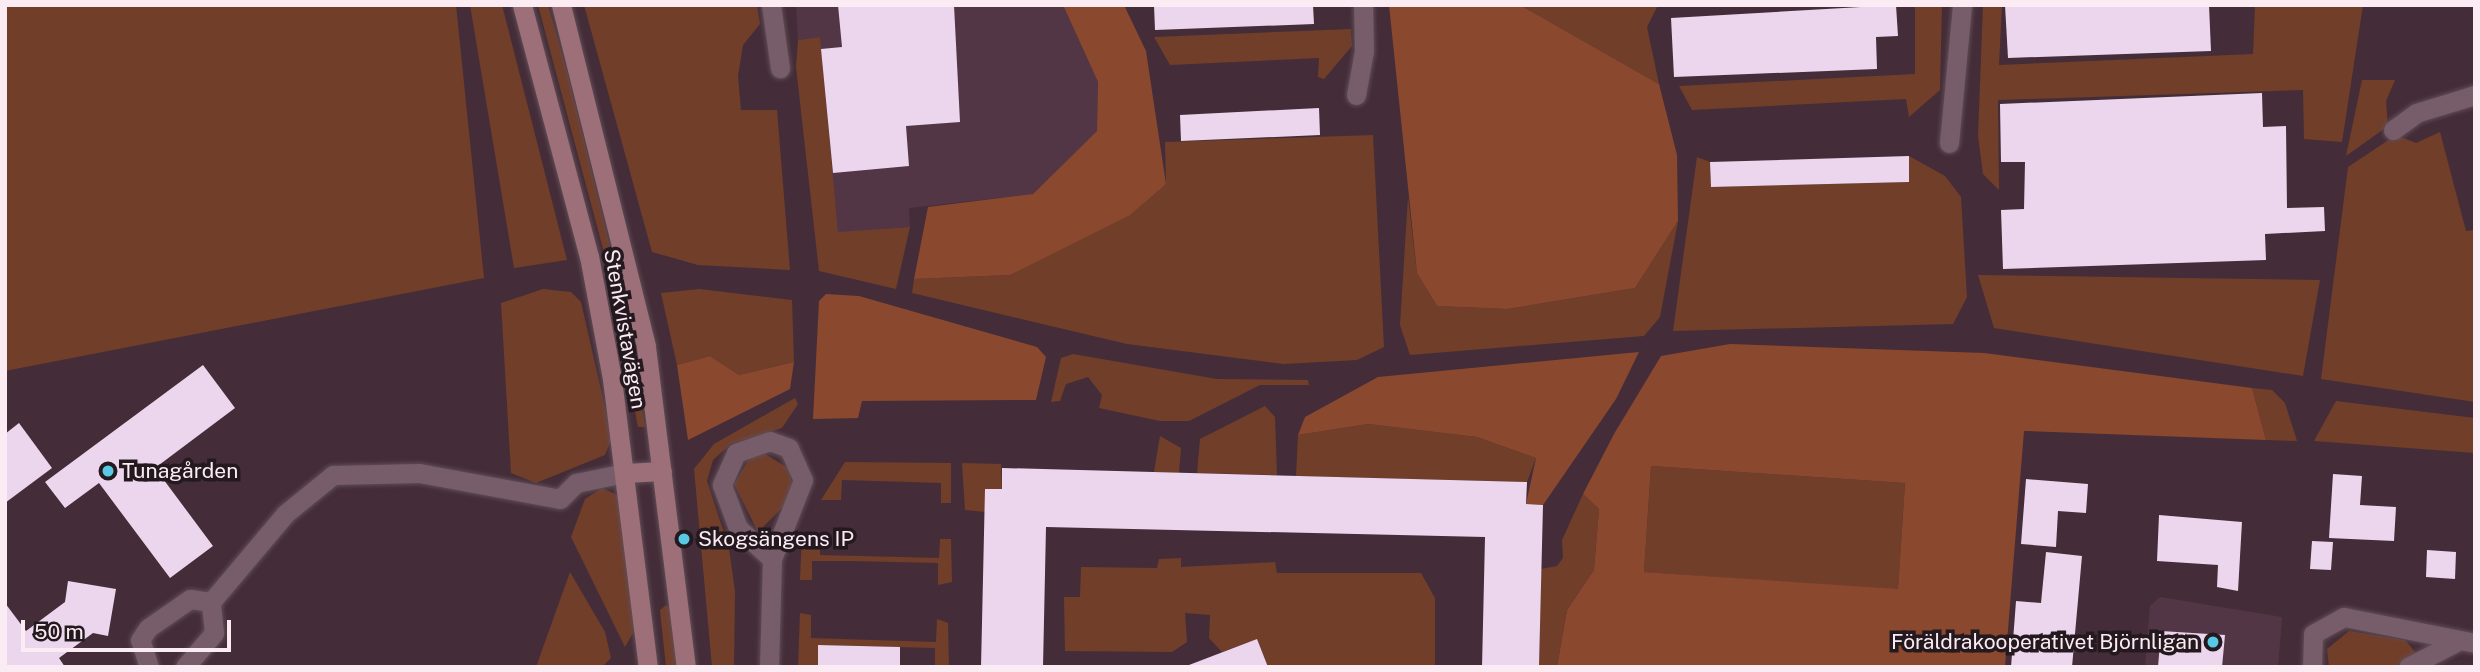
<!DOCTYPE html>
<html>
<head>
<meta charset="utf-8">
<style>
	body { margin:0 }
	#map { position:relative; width:2480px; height:672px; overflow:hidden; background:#442d38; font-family:"Public Sans",sans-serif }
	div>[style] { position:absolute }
	.built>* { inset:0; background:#533645 }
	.green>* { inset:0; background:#713e2a }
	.forest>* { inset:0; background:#8a482e }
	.building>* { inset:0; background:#ebd6ed }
	.roads { filter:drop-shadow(0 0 2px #604d56) drop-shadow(0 0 2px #604d56) }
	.minor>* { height:19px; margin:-9.5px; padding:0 9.5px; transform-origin:9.5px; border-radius:9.5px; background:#775d69 }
	.secondary>* { height:19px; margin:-9.5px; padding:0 9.5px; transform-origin:9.5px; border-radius:9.5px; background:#9c6f79 }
	.dots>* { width:19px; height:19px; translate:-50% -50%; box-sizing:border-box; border:4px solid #24191e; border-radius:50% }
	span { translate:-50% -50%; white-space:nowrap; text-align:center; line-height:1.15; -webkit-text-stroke:7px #24191e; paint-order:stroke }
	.street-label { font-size:21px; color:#fbebf2 }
	.poi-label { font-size:21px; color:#fbebf2 }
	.left { translate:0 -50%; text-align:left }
	.right { translate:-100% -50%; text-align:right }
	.frame { position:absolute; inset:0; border:7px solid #fbebf2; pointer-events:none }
	.scale { position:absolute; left:21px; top:620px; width:210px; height:32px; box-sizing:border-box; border:4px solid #fbebf2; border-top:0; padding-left:9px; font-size:21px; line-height:24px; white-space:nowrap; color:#fbebf2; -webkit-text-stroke:5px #24191e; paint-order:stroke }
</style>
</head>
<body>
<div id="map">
	<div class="built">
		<i style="clip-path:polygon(796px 5px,1063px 5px,1098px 82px,1097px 131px,1033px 194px,909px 208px,910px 227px,838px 233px,819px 37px,798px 40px)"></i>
		<i style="clip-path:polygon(2160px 597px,2282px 617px,2278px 667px,2145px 667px,2150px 606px)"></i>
	</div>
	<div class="green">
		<i style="clip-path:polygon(5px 5px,456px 5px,484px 278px,5px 371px)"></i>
		<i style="clip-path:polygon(470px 5px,502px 5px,567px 260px,514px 268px)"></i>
		<i style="clip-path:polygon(538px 5px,548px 5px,567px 71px,613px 258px,606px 260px)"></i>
		<i style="clip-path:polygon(584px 5px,757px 5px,760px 24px,743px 45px,738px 76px,741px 110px,777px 110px,790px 270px,698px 265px,652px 252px)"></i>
		<i style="clip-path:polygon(1520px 5px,1658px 5px,1647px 27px,1659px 84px)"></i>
		<i style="clip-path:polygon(1915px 5px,1942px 5px,1940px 90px,1909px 117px,1906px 99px,1692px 110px,1679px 86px,1915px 74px)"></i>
		<i style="clip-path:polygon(1983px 5px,2002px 5px,1999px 65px,2253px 54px,2255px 5px,2363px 5px,2342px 142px,2304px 139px,2303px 90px,1998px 100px,1999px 190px,1983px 174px,1978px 136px)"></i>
		<i style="clip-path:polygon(1351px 29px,1352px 46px,1324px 79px,1318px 77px,1319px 58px,1170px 65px,1154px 37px)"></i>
		<i style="clip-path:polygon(820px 37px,838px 232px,910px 227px,896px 289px,819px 271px,796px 67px,798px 40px)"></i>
		<i style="clip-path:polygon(2362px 80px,2395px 80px,2386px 101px,2388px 126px,2346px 156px)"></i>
		<i style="clip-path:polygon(2440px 132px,2466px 231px,2475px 230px,2475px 402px,2321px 379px,2348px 167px,2396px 135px,2416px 143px)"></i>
		<i style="clip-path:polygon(1373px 135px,1384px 347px,1357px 360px,1284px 364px,1127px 344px,912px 293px,914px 279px,1010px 275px,1166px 184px,1165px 142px)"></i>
		<i style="clip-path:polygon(1909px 156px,1945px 176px,1961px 197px,1967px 297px,1953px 324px,1673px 331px,1697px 157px,1710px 162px,1711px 187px,1909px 182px)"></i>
		<i style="clip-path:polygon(1408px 197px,1417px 273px,1437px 306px,1507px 309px,1635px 288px,1678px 221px,1660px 317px,1644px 336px,1410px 355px,1400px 325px)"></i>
		<i style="clip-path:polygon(1978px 275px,2320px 280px,2303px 376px,1994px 328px)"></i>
		<i style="clip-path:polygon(543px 289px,571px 292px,581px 302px,612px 438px,605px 455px,536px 483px,511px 473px,501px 303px)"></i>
		<i style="clip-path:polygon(699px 289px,792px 300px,794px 362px,739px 375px,710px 356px,677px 365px,661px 293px)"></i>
		<i style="clip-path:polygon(621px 296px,625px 305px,645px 427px,638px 427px,614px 300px)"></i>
		<i style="clip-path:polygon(1073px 354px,1217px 379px,1308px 380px,1309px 385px,1260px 385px,1189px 421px,1160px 421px,1099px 408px,1102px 395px,1088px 377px,1066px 384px,1060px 401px,1051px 402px,1061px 358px)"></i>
		<i style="clip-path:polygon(2252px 388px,2272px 390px,2285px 403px,2297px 441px,2266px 440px)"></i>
		<i style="clip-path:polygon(795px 398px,798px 404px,782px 428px,731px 444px,713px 460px,707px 481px,729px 548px,735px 592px,734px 667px,712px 667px,694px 469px,714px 444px)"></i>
		<i style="clip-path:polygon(2336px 401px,2475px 418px,2475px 453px,2314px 441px)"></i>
		<i style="clip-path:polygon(1265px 406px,1275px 417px,1277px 475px,1197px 473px,1200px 439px)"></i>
		<i style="clip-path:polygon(1368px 424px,1477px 437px,1536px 458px,1527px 482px,1296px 476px,1298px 435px)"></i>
		<i style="clip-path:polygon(1160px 436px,1181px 448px,1179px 473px,1154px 472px)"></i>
		<i style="clip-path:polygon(765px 454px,790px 469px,792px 486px,787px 503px,758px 532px,734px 484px,749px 459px)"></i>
		<i style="clip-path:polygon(845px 462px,951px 463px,951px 503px,941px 503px,941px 483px,842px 480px,841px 500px,821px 500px)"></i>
		<i style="clip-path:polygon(962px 463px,1001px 464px,1002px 489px,985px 512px,965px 510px)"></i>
		<i style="clip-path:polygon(1651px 466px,1905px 483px,1898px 590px,1644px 572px)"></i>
		<i style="clip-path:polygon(602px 488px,619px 496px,637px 626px,625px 647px,571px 537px,585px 499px)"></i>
		<i style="clip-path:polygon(1583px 494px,1599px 509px,1594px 570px,1567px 610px,1557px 667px,1539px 667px,1541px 569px,1557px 566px,1563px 558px,1562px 540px)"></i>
		<i style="clip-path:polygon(802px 533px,820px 533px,820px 555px,939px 558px,940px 539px,951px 539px,952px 582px,938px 585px,938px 563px,850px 561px,812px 561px,812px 580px,800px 580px)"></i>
		<i style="clip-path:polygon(1181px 558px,1181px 567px,1275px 562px,1277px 573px,1421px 573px,1435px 598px,1435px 667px,1268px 667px,1257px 639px,1222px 652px,1209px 638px,1210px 615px,1185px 613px,1187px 642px,1172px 652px,1065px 651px,1064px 597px,1080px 597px,1081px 567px,1157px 568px,1159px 559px)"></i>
		<i style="clip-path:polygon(570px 572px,605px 632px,611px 658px,602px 667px,536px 667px)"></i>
		<i style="clip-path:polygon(666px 605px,671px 608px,677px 667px,666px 667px,660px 610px)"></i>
		<i style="clip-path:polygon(800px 613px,811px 615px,811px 638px,936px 642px,937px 619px,948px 623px,949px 667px,935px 667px,935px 648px,819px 645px,818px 667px,798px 667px)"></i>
		<i style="clip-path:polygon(2349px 631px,2405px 640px,2416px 653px,2394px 667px,2329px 667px,2327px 649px)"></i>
	</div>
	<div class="forest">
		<i style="clip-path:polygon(1063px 5px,1124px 5px,1146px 51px,1166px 184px,1130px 215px,1010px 275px,914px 279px,928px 207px,1033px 194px,1097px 131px,1098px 82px)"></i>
		<i style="clip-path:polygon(1389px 5px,1520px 5px,1659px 84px,1677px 155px,1678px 221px,1635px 288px,1507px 309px,1437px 306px,1417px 273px)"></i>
		<i style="clip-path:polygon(826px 294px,859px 296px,1037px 347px,1046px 357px,1036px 400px,862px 401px,858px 418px,813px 419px,819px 301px)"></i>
		<i style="clip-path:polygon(evenodd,1730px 344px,1984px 353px,2252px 388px,2266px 440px,2024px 431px,2005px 667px,1557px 667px,1567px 610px,1594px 570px,1599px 509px,1583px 494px,1614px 434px,1661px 356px,1730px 344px,1651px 466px,1905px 483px,1898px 589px,1644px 572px,1651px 466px)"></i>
		<i style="clip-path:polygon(1639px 352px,1616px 399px,1543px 505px,1526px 504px,1536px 458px,1477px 437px,1368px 424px,1298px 435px,1305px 417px,1378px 377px)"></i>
		<i style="clip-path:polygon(710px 356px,739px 375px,794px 362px,790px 389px,688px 440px,677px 365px)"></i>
	</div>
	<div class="building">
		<i style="clip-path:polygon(838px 5px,954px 5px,960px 122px,906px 126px,909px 166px,833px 173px,821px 49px,842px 47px)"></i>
		<i style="clip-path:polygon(1154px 5px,1313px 5px,1314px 24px,1155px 30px)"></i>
		<i style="clip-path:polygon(1896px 5px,1898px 36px,1876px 37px,1877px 69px,1674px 77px,1671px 18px)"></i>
		<i style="clip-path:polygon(2005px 5px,2209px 5px,2211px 51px,2008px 58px)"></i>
		<i style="clip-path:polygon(2262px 93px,2263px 127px,2286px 126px,2287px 208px,2324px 207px,2325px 231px,2265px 234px,2266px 260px,2003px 269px,2001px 210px,2024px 209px,2025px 162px,2001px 162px,2000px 104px)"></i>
		<i style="clip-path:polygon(1319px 108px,1320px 135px,1181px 141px,1180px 115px)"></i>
		<i style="clip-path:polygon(1909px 156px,1909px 182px,1711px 187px,1710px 162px)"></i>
		<i style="clip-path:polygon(203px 365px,235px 408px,155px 468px,213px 546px,170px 578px,99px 483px,65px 508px,45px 482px)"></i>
		<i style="clip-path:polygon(19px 423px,52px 468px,5px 503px,5px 434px)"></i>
		<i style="clip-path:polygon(1002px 468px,1527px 482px,1526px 504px,1543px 505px,1539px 667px,1482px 667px,1485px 537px,1046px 527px,1043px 667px,981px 667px,985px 489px,1002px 489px)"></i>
		<i style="clip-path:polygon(2333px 474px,2362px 476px,2360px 505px,2396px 507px,2394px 541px,2329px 538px)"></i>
		<i style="clip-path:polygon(2026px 479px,2088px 484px,2086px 513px,2058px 511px,2056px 547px,2021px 544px)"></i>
		<i style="clip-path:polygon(2159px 515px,2242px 522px,2238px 591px,2217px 587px,2218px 565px,2157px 561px)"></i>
		<i style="clip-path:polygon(2312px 541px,2333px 542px,2331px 570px,2310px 569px)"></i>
		<i style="clip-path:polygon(2427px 550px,2456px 552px,2455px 579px,2426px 577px)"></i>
		<i style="clip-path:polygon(2046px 552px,2082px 556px,2072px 667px,2011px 667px,2016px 601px,2041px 603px)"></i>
		<i style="clip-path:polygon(68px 581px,116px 589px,108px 636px,93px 633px,59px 658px,65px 667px,5px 667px,5px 603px,26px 631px,65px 602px)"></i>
		<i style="clip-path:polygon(2161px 631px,2225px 635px,2222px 667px,2158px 667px)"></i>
		<i style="clip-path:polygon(1257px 639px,1268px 667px,1189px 667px,1189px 665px)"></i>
		<i style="clip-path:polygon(818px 645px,900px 647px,900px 667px,818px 667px)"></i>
	</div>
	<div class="roads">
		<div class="minor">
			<i style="left:771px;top:5px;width:64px;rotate:81.9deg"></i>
			<i style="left:1356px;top:95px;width:45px;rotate:-79.7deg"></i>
			<i style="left:1364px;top:51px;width:46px;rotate:-91.2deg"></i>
			<i style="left:2393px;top:130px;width:29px;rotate:-36deg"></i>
			<i style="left:2416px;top:113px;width:62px;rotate:-17deg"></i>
			<i style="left:1949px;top:143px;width:139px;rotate:-84.6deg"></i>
			<i style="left:149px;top:667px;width:28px;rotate:-108deg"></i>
			<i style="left:140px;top:640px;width:14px;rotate:-56deg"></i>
			<i style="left:148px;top:628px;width:51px;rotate:-34.6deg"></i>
			<i style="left:190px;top:599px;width:21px;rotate:8deg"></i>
			<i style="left:185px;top:667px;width:45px;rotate:-49.5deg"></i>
			<i style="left:214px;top:633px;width:31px;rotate:-96deg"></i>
			<i style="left:211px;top:602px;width:115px;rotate:-49.9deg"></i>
			<i style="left:285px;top:514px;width:62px;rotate:-39.1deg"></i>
			<i style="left:333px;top:475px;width:86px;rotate:-1.3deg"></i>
			<i style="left:419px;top:473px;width:143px;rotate:10.4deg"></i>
			<i style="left:560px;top:499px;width:23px;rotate:-45deg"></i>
			<i style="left:576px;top:483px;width:50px;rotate:-11.5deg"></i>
			<i style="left:769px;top:667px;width:108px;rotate:-88.4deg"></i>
			<i style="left:772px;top:559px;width:85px;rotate:-68.6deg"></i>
			<i style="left:803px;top:480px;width:35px;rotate:-114deg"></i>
			<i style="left:789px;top:448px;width:20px;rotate:-160deg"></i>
			<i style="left:770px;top:441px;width:36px;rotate:161deg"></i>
			<i style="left:736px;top:453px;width:35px;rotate:114deg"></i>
			<i style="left:722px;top:485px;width:46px;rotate:69.6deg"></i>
			<i style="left:738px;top:528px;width:46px;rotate:42.4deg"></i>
			<i style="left:2312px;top:667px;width:33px;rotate:-88deg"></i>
			<i style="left:2313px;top:634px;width:35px;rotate:-29deg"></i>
			<i style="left:2344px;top:617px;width:134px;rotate:11.2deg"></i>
			<i style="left:2408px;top:667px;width:54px;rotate:-27.5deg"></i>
		</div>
		<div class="secondary">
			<i style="left:522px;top:5px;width:260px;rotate:75.1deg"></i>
			<i style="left:589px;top:256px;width:125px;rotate:79.4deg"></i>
			<i style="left:612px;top:379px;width:290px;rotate:82.9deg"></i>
			<i style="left:561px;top:5px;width:352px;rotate:76deg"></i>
			<i style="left:646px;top:347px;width:322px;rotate:82.9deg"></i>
			<i style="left:625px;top:473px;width:37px;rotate:-3deg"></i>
		</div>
	</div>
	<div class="dots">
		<i style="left:108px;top:471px;background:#59c8e5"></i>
		<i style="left:684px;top:539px;background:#59c8e5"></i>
		<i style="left:2213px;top:642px;background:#59c8e5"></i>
	</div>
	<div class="street-label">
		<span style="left:625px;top:329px;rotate:80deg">Stenkvistavägen</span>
	</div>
	<div class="poi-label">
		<span class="left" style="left:122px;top:471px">Tunagården</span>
		<span class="left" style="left:698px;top:539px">Skogsängens IP</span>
		<span class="right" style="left:2199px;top:642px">Föräldrakooperativet Björnligan</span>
	</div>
	<div class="frame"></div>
	<div class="scale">50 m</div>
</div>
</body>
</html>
